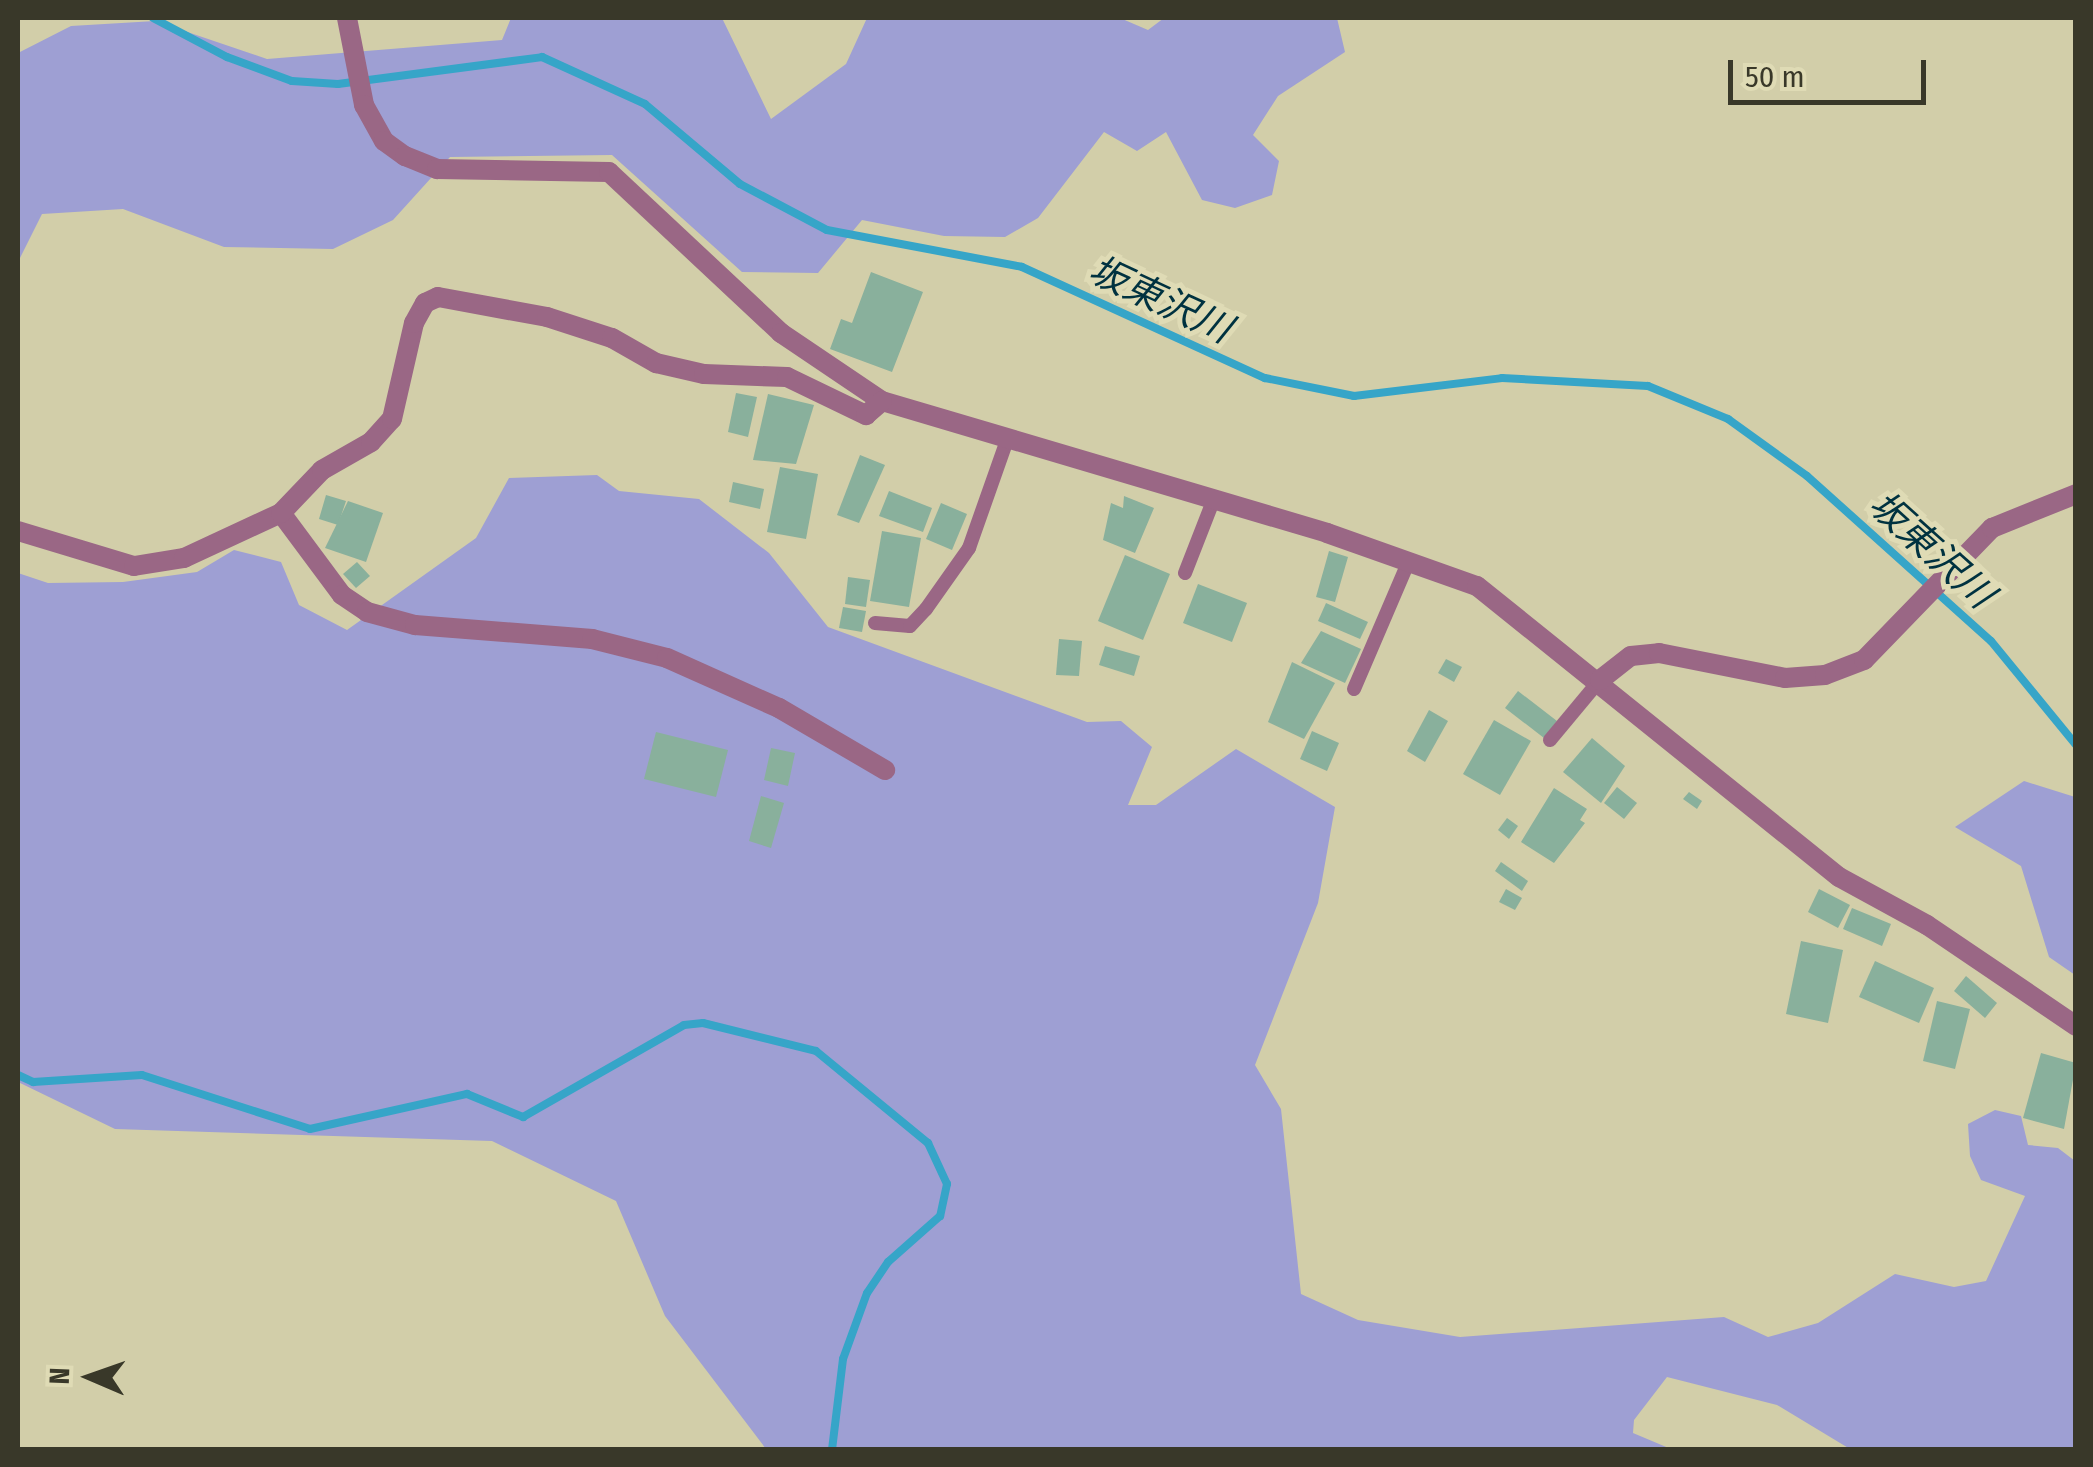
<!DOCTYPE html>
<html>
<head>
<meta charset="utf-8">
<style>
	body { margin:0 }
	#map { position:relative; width:2093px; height:1467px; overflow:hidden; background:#d2cea9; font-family:"Fira Sans Condensed","Noto Sans JP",sans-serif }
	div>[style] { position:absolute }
	.green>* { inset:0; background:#9e9fd3 }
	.stream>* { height:8px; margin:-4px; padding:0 4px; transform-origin:4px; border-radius:4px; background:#36a5c8 }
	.building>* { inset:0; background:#89b09c }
	.lane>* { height:14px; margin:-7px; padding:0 7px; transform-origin:7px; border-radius:7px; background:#9a6785 }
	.street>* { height:20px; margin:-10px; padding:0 10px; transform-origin:10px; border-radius:10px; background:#9a6785 }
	span { translate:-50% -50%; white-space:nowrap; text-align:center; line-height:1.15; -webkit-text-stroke:10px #dfdbb5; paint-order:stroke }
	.water-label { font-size:38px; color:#003240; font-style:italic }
	.frame { position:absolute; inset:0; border:20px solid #393829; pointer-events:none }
	.north { position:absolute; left:40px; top:1327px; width:100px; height:100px; -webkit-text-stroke:8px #dfdbb5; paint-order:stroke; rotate:272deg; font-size:28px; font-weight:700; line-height:40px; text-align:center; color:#393829 }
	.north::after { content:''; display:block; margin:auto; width:35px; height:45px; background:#393829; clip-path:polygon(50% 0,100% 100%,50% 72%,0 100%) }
	.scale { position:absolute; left:1728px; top:60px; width:198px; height:45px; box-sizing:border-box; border:5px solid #393829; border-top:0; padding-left:12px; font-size:30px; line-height:35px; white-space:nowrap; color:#393829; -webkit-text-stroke:8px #dfdbb5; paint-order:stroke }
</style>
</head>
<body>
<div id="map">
	<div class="green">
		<i style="clip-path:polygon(511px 18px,722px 18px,771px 119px,846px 64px,867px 18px,1120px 18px,1148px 30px,1164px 18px,1337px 18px,1345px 52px,1278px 96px,1253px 135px,1279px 161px,1272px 195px,1235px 208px,1202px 200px,1166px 132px,1137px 151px,1104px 132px,1038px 218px,1005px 237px,944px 236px,862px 220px,818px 273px,742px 272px,612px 155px,450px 157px,393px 220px,333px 249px,224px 247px,123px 209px,42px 214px,18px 262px,18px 53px,71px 26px,155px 21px,267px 59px,502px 40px)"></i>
		<i style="clip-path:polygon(597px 475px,619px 491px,699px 499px,769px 553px,828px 627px,1087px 722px,1121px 721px,1152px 747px,1128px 805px,1156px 805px,1236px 749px,1335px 807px,1318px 903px,1255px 1065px,1281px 1109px,1301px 1294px,1358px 1320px,1460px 1337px,1724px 1317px,1768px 1337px,1818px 1323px,1895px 1274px,1954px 1287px,1986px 1281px,2025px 1196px,1981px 1180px,1970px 1156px,1968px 1124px,1995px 1110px,2021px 1116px,2028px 1145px,2058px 1148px,2075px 1161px,2075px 1449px,1850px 1449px,1777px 1405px,1667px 1377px,1634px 1420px,1633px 1433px,1671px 1449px,766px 1449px,665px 1316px,616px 1201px,492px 1141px,115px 1129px,18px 1082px,18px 573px,48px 583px,123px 582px,197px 572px,234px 550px,281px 562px,299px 605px,347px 630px,476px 538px,509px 478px)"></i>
		<i style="clip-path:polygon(2024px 781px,2075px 797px,2075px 975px,2049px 957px,2021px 866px,1955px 827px)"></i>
	</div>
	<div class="stream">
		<i style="left:153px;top:18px;width:84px;rotate:27.8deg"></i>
		<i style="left:227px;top:57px;width:69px;rotate:20.3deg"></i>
		<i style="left:292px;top:81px;width:46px;rotate:3.7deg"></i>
		<i style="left:338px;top:84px;width:206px;rotate:-7.5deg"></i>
		<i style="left:542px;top:57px;width:113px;rotate:24.5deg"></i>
		<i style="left:645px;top:104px;width:124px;rotate:40.1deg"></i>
		<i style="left:740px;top:184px;width:98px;rotate:27.9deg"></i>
		<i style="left:827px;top:230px;width:198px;rotate:10.7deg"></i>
		<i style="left:1022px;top:267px;width:267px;rotate:24.6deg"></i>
		<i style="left:1265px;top:378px;width:91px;rotate:11.4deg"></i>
		<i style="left:1354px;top:396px;width:149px;rotate:-6.9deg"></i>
		<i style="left:1502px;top:378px;width:146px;rotate:3.1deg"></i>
		<i style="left:1648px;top:386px;width:87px;rotate:22.4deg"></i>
		<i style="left:1728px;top:419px;width:97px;rotate:35.8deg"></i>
		<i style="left:1807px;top:476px;width:247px;rotate:41.9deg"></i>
		<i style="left:1991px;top:641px;width:134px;rotate:50.7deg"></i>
		<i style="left:18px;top:1075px;width:17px;rotate:25deg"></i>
		<i style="left:33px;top:1082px;width:109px;rotate:-3.7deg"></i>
		<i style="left:142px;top:1075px;width:176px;rotate:17.8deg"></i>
		<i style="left:310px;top:1129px;width:161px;rotate:-12.6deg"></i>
		<i style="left:467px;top:1094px;width:61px;rotate:22.3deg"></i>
		<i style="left:523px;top:1117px;width:185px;rotate:-29.7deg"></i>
		<i style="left:684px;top:1025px;width:19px;rotate:-6deg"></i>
		<i style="left:703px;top:1023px;width:116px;rotate:13.9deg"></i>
		<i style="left:816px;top:1051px;width:145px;rotate:39.4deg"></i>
		<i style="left:928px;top:1143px;width:45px;rotate:65.1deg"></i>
		<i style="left:947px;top:1184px;width:33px;rotate:102deg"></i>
		<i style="left:940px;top:1216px;width:69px;rotate:138.5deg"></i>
		<i style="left:888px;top:1262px;width:37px;rotate:124deg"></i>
		<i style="left:867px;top:1293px;width:70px;rotate:110deg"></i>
		<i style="left:843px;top:1359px;width:92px;rotate:96.9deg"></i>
	</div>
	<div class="building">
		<i style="clip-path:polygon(871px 272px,923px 292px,892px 372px,830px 349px,841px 319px,852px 323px)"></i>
		<i style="clip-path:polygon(736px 393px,757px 397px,748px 437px,728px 432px)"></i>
		<i style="clip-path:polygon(768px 394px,814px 405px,796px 464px,753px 460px)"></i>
		<i style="clip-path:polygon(860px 455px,885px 465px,859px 523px,837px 515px)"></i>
		<i style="clip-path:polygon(780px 467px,818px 474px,806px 539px,767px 532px)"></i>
		<i style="clip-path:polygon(733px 482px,764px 489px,760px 509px,729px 502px)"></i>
		<i style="clip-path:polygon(889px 491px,932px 508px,923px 532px,879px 516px)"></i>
		<i style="clip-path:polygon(326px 495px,346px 501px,338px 525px,319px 519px)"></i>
		<i style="clip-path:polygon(1124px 496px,1154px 508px,1135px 553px,1103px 540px,1111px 503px,1123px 508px)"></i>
		<i style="clip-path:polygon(348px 501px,383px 513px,366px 562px,325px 548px)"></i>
		<i style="clip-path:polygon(941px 503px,967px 514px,952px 550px,926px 539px)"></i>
		<i style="clip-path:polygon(882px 531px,921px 538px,909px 607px,870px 601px)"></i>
		<i style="clip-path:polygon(1329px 551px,1348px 557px,1335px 602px,1316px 597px)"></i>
		<i style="clip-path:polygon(1125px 555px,1170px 574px,1143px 640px,1098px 621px)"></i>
		<i style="clip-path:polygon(357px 562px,370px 576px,356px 588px,343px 574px)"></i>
		<i style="clip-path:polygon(848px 577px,870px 580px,866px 607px,845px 604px)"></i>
		<i style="clip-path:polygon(1198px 584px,1247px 603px,1232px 642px,1183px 623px)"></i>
		<i style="clip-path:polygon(1326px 603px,1368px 622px,1360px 639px,1318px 621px)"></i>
		<i style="clip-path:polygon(843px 607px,866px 611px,862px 632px,839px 628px)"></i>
		<i style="clip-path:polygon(1321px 631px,1361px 649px,1345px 683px,1301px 663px)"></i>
		<i style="clip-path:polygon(1059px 639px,1082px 641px,1079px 676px,1056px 675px)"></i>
		<i style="clip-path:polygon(1105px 646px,1140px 656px,1134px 676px,1099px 665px)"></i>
		<i style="clip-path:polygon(1446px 659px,1462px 667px,1454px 682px,1438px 673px)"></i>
		<i style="clip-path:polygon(1292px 662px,1335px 683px,1304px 739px,1268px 722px)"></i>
		<i style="clip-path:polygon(1518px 691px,1557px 721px,1544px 738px,1505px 708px)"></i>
		<i style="clip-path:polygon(1429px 710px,1448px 721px,1425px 762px,1407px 751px)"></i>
		<i style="clip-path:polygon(1494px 720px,1531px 741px,1500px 795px,1463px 774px)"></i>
		<i style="clip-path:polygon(1312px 731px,1339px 743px,1327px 771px,1300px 759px)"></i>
		<i style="clip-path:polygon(656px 732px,728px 750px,716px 797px,644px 779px)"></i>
		<i style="clip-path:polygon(1592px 738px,1625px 766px,1601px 803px,1563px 772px)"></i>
		<i style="clip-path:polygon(771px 748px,795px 753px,788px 786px,764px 780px)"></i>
		<i style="clip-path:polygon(1617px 787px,1637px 803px,1624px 819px,1604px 803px)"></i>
		<i style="clip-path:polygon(1554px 788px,1587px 809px,1580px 820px,1585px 823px,1554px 863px,1521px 842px)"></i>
		<i style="clip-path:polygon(1689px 792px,1702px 801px,1697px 809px,1683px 799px)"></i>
		<i style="clip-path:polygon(761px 796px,784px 803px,771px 848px,749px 841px)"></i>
		<i style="clip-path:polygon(1507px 818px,1518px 826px,1509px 839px,1498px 830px)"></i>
		<i style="clip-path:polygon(1501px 862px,1528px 881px,1522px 891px,1495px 871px)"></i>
		<i style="clip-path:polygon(1506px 889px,1522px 898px,1515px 910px,1499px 902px)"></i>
		<i style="clip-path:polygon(1819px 889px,1850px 905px,1838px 928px,1808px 912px)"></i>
		<i style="clip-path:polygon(1852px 908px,1891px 924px,1882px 946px,1843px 929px)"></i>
		<i style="clip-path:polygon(1801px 941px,1843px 950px,1828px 1023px,1786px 1014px)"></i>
		<i style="clip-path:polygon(1875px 961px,1934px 988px,1919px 1023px,1859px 997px)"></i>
		<i style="clip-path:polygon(1966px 976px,1997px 1003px,1985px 1018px,1954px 991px)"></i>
		<i style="clip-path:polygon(1937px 1001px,1970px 1009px,1955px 1069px,1923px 1061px)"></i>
		<i style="clip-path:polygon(2041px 1053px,2076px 1063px,2064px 1129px,2023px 1118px)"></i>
	</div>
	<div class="lane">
		<i style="left:1185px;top:573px;width:77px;rotate:-68.7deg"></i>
		<i style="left:875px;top:623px;width:35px;rotate:5deg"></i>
		<i style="left:910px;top:626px;width:23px;rotate:-47deg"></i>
		<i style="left:926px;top:609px;width:75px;rotate:-54.8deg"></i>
		<i style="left:969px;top:548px;width:114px;rotate:-70.6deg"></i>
		<i style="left:1354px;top:689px;width:137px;rotate:-66.8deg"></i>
		<i style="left:1550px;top:740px;width:78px;rotate:-50.2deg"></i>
	</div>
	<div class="street">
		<i style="left:347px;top:18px;width:89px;rotate:78.9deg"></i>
		<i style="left:364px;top:105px;width:41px;rotate:60.9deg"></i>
		<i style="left:384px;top:141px;width:26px;rotate:36deg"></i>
		<i style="left:405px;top:156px;width:35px;rotate:22deg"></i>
		<i style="left:437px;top:169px;width:172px;rotate:1deg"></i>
		<i style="left:609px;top:172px;width:236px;rotate:43.1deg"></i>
		<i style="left:781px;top:333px;width:122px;rotate:34deg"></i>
		<i style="left:882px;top:401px;width:464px;rotate:16.5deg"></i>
		<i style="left:1327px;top:533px;width:159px;rotate:19.5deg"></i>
		<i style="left:1477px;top:586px;width:464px;rotate:38.8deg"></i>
		<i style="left:1839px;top:877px;width:100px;rotate:28.6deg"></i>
		<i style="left:1927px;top:925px;width:180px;rotate:34.1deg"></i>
		<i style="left:281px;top:513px;width:102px;rotate:53.4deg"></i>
		<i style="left:342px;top:595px;width:30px;rotate:34deg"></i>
		<i style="left:367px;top:612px;width:50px;rotate:15.2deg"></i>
		<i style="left:415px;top:625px;width:178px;rotate:4.5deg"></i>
		<i style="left:592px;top:639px;width:77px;rotate:14.2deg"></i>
		<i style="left:667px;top:658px;width:123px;rotate:24.1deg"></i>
		<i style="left:779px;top:708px;width:123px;rotate:30.3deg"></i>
		<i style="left:18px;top:531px;width:121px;rotate:16.8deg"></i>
		<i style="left:134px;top:566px;width:51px;rotate:-9.1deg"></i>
		<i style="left:184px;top:558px;width:107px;rotate:-24.9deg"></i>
		<i style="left:281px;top:513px;width:59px;rotate:-46.4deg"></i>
		<i style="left:322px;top:470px;width:56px;rotate:-29.7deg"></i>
		<i style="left:371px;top:442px;width:31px;rotate:-48deg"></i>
		<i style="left:392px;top:419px;width:98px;rotate:-77.1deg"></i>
		<i style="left:414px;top:323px;width:23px;rotate:-61deg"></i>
		<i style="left:425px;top:303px;width:14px;rotate:-25deg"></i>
		<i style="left:438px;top:297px;width:111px;rotate:10.4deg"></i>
		<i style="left:547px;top:317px;width:68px;rotate:17.9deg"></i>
		<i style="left:612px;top:338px;width:51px;rotate:29.6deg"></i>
		<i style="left:656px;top:363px;width:49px;rotate:12.9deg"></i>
		<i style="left:704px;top:374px;width:83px;rotate:2.1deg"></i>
		<i style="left:787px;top:377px;width:88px;rotate:25.7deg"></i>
		<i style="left:866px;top:415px;width:21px;rotate:-41deg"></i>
		<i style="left:1600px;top:680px;width:39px;rotate:-38deg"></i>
		<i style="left:1631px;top:656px;width:28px;rotate:-6deg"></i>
		<i style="left:1659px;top:653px;width:128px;rotate:11.2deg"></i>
		<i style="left:1785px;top:678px;width:40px;rotate:-4.3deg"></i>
		<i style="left:1825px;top:675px;width:42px;rotate:-21deg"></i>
		<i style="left:1864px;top:660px;width:184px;rotate:-45.9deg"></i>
		<i style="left:1992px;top:528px;width:91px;rotate:-22deg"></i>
	</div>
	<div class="water-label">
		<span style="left:1160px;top:300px;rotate:25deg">坂東沢川</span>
		<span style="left:1931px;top:550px;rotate:42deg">坂東沢川</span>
	</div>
	<div class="frame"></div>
	<div class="north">N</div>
	<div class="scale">50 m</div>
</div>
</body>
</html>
